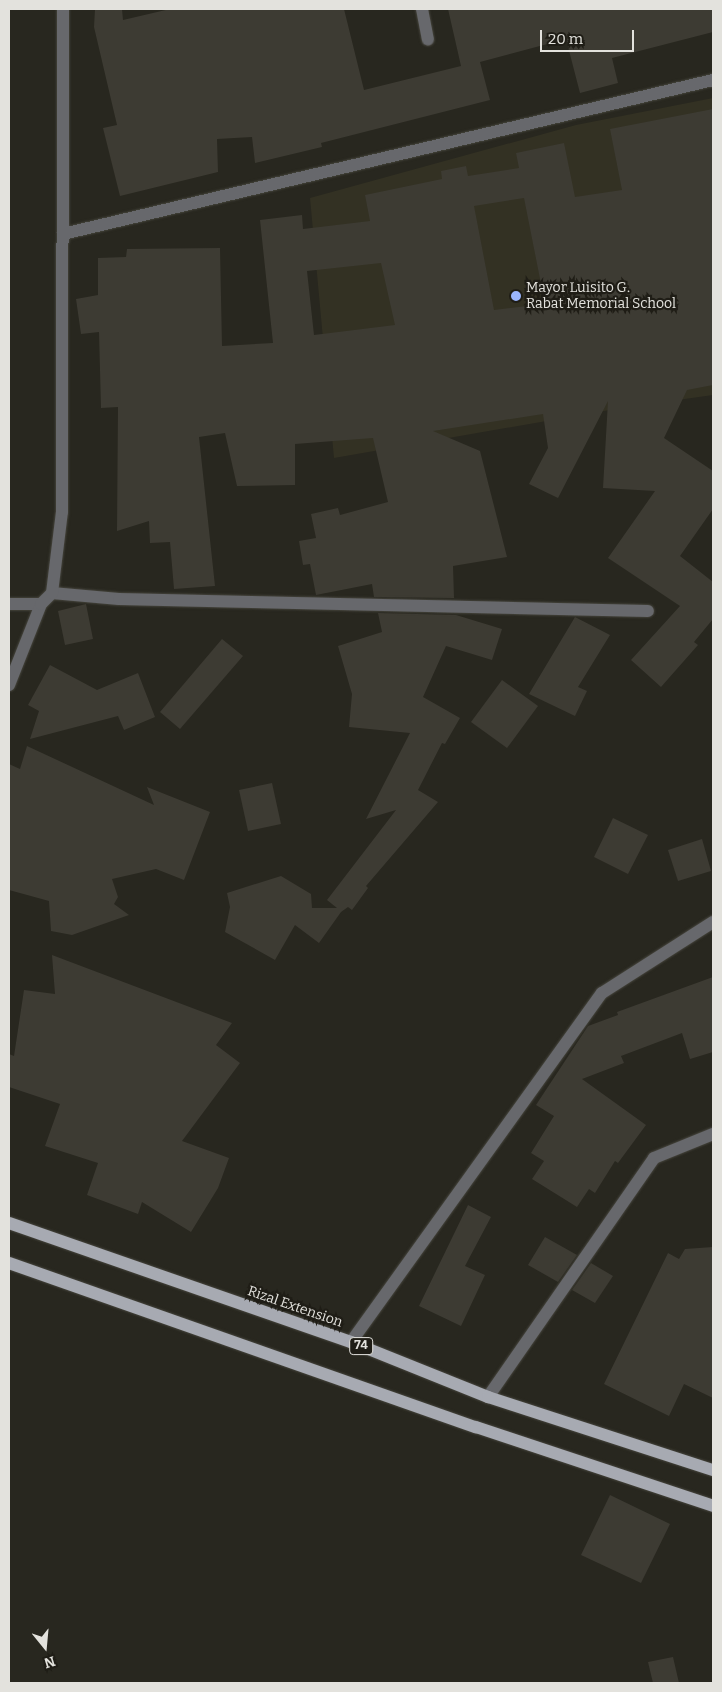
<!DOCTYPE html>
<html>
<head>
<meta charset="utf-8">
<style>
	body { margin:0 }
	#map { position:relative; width:722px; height:1692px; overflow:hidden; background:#28271f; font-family:Bitter,serif }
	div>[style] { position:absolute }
	.built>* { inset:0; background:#333123 }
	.building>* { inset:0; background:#3d3b33 }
	.roads { filter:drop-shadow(0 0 1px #46453d) drop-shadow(0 0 1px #46453d) }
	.service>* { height:12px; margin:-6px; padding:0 6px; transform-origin:6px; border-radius:6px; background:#67686c }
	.minor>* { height:12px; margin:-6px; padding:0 6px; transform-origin:6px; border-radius:6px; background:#67686c }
	.tertiary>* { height:12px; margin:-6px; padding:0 6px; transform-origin:6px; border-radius:6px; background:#67686c }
	.primary>* { height:12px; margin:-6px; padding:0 6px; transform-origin:6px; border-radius:6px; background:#a7aab2 }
	.dots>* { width:14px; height:14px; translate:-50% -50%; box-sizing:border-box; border:2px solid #1f1d16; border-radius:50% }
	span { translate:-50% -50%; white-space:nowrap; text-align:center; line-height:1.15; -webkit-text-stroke:4.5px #1f1d16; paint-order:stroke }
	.shield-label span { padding:1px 4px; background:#1f1d16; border:1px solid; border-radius:4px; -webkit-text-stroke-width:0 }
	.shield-label { font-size:12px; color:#e3e2dd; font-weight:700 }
	.poi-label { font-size:14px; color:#e3e2dd }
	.left { translate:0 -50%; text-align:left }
	.street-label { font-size:14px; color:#e3e2dd }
	.frame { position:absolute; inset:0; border:10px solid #e3e2dd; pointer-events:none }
	.north { position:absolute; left:20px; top:1622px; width:50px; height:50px; -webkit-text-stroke:4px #1f1d16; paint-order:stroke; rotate:163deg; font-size:14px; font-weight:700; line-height:20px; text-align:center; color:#e3e2dd }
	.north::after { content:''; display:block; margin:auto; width:18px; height:22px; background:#e3e2dd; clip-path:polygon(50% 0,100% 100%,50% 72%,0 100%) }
	.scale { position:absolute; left:540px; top:30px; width:94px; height:22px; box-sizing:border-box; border:2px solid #e3e2dd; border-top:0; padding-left:6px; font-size:15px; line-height:18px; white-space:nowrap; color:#e3e2dd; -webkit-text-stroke:4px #1f1d16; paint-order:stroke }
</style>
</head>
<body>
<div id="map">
	<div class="built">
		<i style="clip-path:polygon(713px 98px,713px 395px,621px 408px,334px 458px,310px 198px,576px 125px)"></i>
	</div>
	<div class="building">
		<i style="clip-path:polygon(95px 9px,122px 9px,123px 20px,170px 9px,344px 9px,364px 90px,461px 66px,448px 9px,713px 9px,713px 32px,612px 58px,618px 83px,580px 93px,566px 39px,480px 62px,490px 100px,321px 143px,322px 147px,255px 163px,252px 137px,217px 139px,218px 172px,120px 196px,103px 128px,117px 125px,94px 27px)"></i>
		<i style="clip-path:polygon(evenodd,713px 109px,713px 385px,687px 390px,664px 438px,713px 471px,713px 509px,680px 556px,713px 582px,713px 619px,694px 642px,698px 645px,661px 687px,631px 660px,680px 606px,608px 558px,655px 491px,603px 488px,608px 401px,558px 498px,529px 484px,548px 448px,543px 414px,433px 431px,480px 451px,507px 557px,453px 566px,454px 598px,374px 597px,372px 584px,316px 595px,310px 564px,303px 565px,299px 541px,316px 538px,311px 514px,338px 508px,340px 515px,388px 502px,373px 438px,295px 444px,295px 485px,237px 486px,225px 433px,199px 437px,215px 586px,174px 589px,170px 542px,150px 543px,149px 521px,117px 531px,118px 407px,101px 408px,99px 332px,81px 334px,76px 299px,98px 295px,98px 258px,126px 257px,127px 249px,220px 248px,222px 346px,273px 343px,260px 220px,302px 215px,303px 229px,370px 221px,365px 195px,442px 179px,441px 171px,466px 166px,468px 176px,519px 168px,516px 153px,564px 143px,575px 197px,622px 190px,610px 129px,713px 109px,524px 198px,545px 304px,494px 310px,474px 206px,524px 198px,713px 109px,381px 263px,395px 325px,314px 335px,307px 271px,381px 263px)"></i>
		<i style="clip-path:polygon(86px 604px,93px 639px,65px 645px,58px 611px)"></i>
		<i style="clip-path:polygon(378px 613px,456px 615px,502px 629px,492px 660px,446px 646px,423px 697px,460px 718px,445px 744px,442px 743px,418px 790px,438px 802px,366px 886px,368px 888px,352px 910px,348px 907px,341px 912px,319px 943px,295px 925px,275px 960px,225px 932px,230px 907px,227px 893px,281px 876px,311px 894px,312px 908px,337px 908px,327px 900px,396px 810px,366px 819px,410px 733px,349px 727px,352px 694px,338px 646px,382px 632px)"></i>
		<i style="clip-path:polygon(575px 617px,610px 635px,578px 687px,587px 691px,575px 716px,529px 694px)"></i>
		<i style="clip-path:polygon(222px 639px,243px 656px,180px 729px,160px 712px)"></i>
		<i style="clip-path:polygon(50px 665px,97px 690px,138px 673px,155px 717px,124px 730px,118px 716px,30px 739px,39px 711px,28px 705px)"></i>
		<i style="clip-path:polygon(502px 680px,538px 706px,507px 748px,471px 722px)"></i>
		<i style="clip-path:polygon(27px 746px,154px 805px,147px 787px,210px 812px,184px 880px,156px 869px,112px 879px,118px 897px,114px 904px,129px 915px,72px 935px,51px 931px,49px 901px,9px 890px,9px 764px,20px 769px)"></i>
		<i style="clip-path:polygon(272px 783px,281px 824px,248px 831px,239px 790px)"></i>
		<i style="clip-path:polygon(613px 818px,648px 835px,628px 874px,594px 857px)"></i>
		<i style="clip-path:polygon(702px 839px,711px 871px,678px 881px,668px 850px)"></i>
		<i style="clip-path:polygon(52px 955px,232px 1023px,216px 1045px,240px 1063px,182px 1141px,229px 1158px,218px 1188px,191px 1232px,142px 1202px,138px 1214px,87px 1195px,98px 1163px,45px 1146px,60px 1104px,9px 1087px,9px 1054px,14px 1056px,24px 990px,55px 994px)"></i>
		<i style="clip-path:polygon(713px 977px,713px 1052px,690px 1059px,682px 1033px,621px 1056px,624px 1063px,582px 1079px,646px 1125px,618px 1163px,615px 1161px,595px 1193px,589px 1189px,577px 1207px,532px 1179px,544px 1161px,531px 1153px,554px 1116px,536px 1105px,588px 1026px,618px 1015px,617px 1012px)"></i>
		<i style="clip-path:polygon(468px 1205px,491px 1217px,465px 1266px,485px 1275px,461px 1326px,419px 1306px)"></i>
		<i style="clip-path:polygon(545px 1237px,577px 1255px,558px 1282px,528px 1265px)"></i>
		<i style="clip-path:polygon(713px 1247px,713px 1398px,684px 1384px,669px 1416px,604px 1384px,668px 1253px,679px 1259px,685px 1249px)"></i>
		<i style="clip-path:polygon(591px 1263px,613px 1276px,595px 1303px,572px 1290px)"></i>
		<i style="clip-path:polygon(610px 1495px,670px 1524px,641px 1583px,581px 1555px)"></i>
		<i style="clip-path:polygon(673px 1657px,679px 1683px,653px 1683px,648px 1662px)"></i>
	</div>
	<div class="roads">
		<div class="service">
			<i style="left:422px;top:9px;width:31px;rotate:79deg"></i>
		</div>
		<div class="minor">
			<i style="left:63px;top:234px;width:668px;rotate:-13.33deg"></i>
			<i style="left:52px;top:593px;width:67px;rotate:5.1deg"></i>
			<i style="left:119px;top:599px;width:529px;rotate:1.3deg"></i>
			<i style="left:9px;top:604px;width:32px"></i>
			<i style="left:351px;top:1342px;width:430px;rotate:-54.3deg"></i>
			<i style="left:602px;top:993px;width:132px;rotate:-32.6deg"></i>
			<i style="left:488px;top:1397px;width:291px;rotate:-55.2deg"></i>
			<i style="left:654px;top:1158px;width:64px;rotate:-22.1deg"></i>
		</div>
		<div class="tertiary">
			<i style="left:9px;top:685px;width:87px;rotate:-68.4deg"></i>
			<i style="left:41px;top:604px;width:16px;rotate:-45deg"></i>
			<i style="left:52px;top:593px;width:82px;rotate:-83deg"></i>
			<i style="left:62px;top:512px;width:503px;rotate:-89.89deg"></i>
		</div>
		<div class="primary">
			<i style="left:9px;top:1223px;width:362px;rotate:19.2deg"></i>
			<i style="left:351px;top:1342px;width:148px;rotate:21.9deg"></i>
			<i style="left:488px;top:1397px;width:237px;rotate:18deg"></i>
			<i style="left:9px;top:1263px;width:495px;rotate:19.4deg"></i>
			<i style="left:476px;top:1427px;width:250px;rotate:18.4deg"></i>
		</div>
	</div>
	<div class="dots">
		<i style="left:516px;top:296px;background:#9ab5fd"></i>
	</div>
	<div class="shield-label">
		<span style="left:361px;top:1346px">74</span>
	</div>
	<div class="poi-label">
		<span class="left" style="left:526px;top:296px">Mayor Luisito G.<br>Rabat Memorial School</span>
	</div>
	<div class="street-label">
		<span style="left:295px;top:1307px;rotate:19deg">Rizal Extension</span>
	</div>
	<div class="frame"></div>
	<div class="north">N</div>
	<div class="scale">20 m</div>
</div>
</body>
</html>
